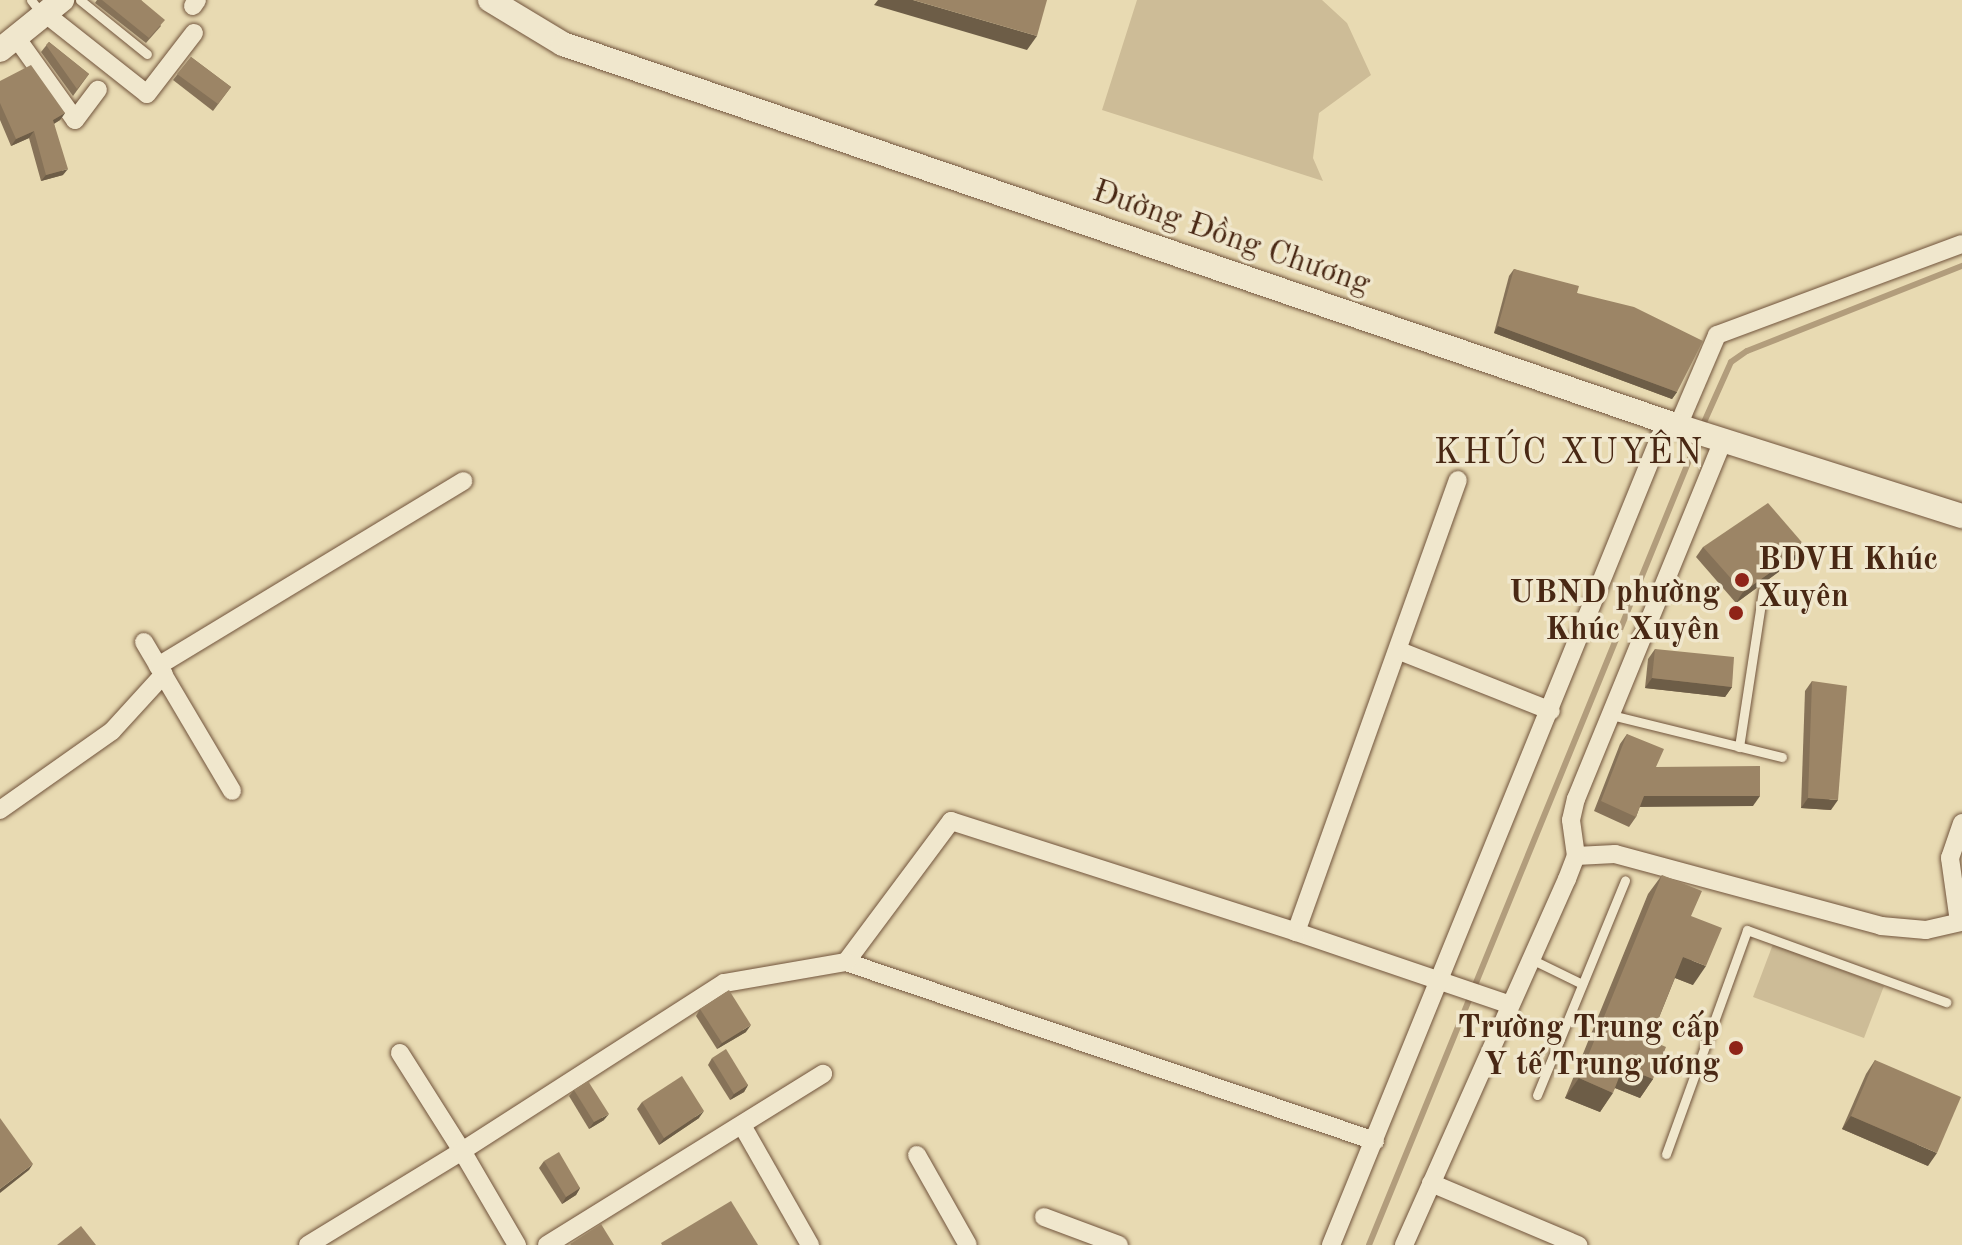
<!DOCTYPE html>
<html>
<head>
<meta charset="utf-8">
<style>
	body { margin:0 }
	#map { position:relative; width:1962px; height:1245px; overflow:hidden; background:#e8dab2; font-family:"Old Standard TT",serif }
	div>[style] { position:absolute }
	.green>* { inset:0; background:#cdbc97 }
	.stream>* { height:6px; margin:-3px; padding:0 3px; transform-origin:3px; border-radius:3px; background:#b29d7c }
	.roads { filter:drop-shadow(0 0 2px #71543c) drop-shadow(0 0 2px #71543c) }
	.lane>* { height:9px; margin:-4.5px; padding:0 4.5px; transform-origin:4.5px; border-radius:4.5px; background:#f0e7cd }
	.street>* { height:18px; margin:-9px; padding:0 9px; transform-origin:9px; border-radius:9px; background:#f0e7cd }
	.secondary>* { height:24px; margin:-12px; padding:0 12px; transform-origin:12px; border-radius:12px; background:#f0e7cd }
	.wall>* { inset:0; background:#867258 }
	.shaded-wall>* { inset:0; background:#6d5d47 }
	.building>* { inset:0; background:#9c8566 }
	.dots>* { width:22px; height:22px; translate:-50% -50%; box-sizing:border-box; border:4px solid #f0e7cd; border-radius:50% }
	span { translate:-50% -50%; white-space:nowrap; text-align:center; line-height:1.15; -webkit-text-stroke:7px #f0e7cd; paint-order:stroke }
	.street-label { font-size:32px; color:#492814 }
	.poi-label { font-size:32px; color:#492814; font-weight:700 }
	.left { translate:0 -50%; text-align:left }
	.right { translate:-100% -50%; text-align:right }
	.quarter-label { font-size:36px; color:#492814; letter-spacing:2px }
</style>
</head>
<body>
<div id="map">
	<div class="green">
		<i style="clip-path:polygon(1137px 0,1322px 0,1347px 23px,1371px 75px,1319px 113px,1313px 158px,1323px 181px,1102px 110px)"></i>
		<i style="clip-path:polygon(1773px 944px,1884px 986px,1864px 1038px,1753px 997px)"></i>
	</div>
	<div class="stream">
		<i style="left:1701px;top:429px;width:73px;rotate:-65.9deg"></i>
		<i style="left:1731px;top:362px;width:19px;rotate:-35deg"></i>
		<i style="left:1747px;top:351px;width:231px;rotate:-21.6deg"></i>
		<i style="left:1369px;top:1245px;width:855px;rotate:-67.81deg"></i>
	</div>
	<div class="roads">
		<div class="lane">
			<i style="left:31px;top:0;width:18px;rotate:52deg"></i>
			<i style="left:80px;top:0;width:86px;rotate:38.9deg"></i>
			<i style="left:1611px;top:715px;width:176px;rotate:13.8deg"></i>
			<i style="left:1739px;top:747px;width:158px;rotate:-81.3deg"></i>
			<i style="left:1531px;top:959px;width:57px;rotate:26.1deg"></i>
			<i style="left:1537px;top:1095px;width:232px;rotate:-67.7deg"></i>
			<i style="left:1666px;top:1154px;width:238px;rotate:-70.1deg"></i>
			<i style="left:1747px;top:930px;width:212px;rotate:19.9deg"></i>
		</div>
		<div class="street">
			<i style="left:193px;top:6px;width:7px;rotate:-56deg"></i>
			<i style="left:47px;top:15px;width:127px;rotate:38.3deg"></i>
			<i style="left:147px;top:94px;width:77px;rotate:-52.4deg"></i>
			<i style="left:18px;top:40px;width:98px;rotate:54.5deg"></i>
			<i style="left:75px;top:120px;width:38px;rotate:-53deg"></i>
			<i style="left:1678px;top:426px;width:99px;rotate:-66.8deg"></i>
			<i style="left:1717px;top:335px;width:261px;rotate:-20.4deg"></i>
			<i style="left:144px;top:642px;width:173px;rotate:59.4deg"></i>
			<i style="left:1402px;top:652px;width:160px;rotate:21.6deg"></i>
			<i style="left:158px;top:666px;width:357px;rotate:-31.2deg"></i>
			<i style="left:0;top:810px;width:137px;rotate:-35.2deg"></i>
			<i style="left:112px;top:731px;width:77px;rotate:-47.6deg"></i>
			<i style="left:1576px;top:856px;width:39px;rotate:-3deg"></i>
			<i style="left:1615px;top:854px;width:276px;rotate:15.1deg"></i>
			<i style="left:1881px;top:926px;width:45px;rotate:5.1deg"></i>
			<i style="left:1926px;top:930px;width:37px;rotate:-13deg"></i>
			<i style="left:1959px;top:922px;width:65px;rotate:-98deg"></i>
			<i style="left:1950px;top:858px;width:37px;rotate:-71deg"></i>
			<i style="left:1296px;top:932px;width:224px;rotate:18.8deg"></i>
			<i style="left:743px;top:1127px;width:136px;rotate:60.4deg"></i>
			<i style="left:1375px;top:1141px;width:558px;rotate:-161.31deg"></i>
			<i style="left:846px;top:962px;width:176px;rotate:-53.3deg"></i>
			<i style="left:951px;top:821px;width:362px;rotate:17.8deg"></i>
			<i style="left:1296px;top:932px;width:480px;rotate:-70.3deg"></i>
			<i style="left:917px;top:1155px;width:103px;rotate:60.5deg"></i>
			<i style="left:1431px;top:1183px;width:160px;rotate:22.9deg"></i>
			<i style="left:1044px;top:1217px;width:80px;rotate:20.5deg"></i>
			<i style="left:308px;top:1245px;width:180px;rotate:-31.4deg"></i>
			<i style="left:462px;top:1151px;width:116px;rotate:-122.3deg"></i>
			<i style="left:517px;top:1245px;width:109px;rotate:-120.3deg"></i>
			<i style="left:462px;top:1151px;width:311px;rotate:-32.7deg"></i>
			<i style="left:724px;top:983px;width:124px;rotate:-9.8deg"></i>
			<i style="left:547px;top:1245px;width:325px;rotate:-31.8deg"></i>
			<i style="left:1331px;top:1245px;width:889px;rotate:-67.85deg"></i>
			<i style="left:1404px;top:1245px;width:401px;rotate:-66deg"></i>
			<i style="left:1567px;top:879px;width:25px;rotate:-69deg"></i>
			<i style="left:1576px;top:856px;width:36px;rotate:-98deg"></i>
			<i style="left:1571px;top:820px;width:22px;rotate:-77deg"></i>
			<i style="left:1576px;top:799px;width:387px;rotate:-67.7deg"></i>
		</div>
		<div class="secondary">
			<i style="left:490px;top:0;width:85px;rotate:31.1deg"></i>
			<i style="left:563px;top:44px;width:1179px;rotate:18.91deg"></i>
			<i style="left:1678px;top:426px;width:298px;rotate:17.6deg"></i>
			<i style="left:0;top:50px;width:80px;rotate:-38.9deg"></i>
		</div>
	</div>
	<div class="wall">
		<i style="clip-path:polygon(97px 0,141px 0,161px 26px,146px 43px,95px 3px)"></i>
		<i style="clip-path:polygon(49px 42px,89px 74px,73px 96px,41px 52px)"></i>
		<i style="clip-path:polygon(191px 57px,231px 87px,213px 111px,173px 80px)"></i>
		<i style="clip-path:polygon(0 81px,65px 113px,60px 120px,54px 124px,63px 175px,41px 181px,29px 138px,11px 146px,0 120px)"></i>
		<i style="clip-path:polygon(1514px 269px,1577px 293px,1677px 392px,1672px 399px,1494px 333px,1509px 276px)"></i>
		<i style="clip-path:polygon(1703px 547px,1806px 547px,1799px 557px,1736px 603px,1696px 557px)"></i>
		<i style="clip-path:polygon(1655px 649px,1732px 687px,1725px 697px,1645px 688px,1648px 659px)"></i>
		<i style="clip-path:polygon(1812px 681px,1831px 810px,1801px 808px,1805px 691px)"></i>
		<i style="clip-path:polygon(1627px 734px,1656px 767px,1753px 806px,1640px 806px,1636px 817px,1629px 827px,1594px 811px,1620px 744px)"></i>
		<i style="clip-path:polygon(1662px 875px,1691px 916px,1693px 985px,1675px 978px,1650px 1040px,1653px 1079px,1640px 1098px,1615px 1088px,1600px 1112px,1565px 1098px,1648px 894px)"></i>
		<i style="clip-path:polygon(700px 1009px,746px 1032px,717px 1049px,696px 1016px)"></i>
		<i style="clip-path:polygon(712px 1058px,748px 1085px,744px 1092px,730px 1100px,708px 1065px)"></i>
		<i style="clip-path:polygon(1875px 1060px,1928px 1166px,1842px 1129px,1866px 1074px)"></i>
		<i style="clip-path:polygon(574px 1090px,604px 1120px,589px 1129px,569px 1096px)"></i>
		<i style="clip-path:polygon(642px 1102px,699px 1118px,659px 1145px,637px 1109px)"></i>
		<i style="clip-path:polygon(544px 1161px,580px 1188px,576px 1195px,562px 1204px,539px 1168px)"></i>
	</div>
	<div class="shaded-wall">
		<i style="clip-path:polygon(878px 0,913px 0,1037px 36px,1027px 50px,874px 5px)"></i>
		<i style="clip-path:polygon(65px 113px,60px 120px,48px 127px,53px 120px)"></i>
		<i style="clip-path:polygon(34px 131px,29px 138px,11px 146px,16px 139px)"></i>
		<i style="clip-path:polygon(68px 169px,63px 175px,41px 181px,46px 175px)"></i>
		<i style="clip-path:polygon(1498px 326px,1677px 392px,1672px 399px,1494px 333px)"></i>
		<i style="clip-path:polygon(1806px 547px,1799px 557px,1736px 603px,1743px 592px)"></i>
		<i style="clip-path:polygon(1652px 678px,1732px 687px,1725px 697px,1645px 688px)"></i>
		<i style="clip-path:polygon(1644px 796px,1760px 796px,1753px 806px,1637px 807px)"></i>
		<i style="clip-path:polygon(1808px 798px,1838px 800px,1831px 810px,1801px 808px)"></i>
		<i style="clip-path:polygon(1683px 957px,1706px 966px,1693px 985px,1670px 976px)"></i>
		<i style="clip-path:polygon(751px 1025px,746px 1032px,717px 1049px,722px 1043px)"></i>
		<i style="clip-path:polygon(1623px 1067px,1653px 1079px,1640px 1098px,1610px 1086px)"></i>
		<i style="clip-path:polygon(1579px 1078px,1613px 1093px,1600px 1112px,1565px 1098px)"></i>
		<i style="clip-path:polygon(748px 1085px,744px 1092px,730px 1100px,734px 1094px)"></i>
		<i style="clip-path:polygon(704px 1111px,699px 1118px,659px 1145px,664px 1138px)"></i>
		<i style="clip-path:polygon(609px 1114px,604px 1120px,589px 1129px,594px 1122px)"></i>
		<i style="clip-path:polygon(1851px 1116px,1937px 1153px,1928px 1166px,1842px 1129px)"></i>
		<i style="clip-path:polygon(33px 1164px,29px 1170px,0 1193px,0 1189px)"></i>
		<i style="clip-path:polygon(580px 1188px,576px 1195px,562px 1204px,566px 1197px)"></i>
	</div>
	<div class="building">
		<i style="clip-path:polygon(102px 0,141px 0,165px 20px,149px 38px)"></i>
		<i style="clip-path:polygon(913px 0,1047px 0,1037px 36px)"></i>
		<i style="clip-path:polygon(49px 42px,89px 74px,77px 89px,46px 45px)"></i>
		<i style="clip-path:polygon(191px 57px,231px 87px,218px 104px,177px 74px)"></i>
		<i style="clip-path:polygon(31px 65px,65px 113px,53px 120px,68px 169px,46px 175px,34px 131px,16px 139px,0 103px,0 81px)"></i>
		<i style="clip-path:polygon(1514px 269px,1579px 286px,1577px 293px,1634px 307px,1703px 341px,1677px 392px,1498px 326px)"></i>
		<i style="clip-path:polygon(1768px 503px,1806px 547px,1743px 592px,1703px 547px)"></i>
		<i style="clip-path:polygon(1655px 649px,1734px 657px,1732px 687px,1652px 678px)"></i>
		<i style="clip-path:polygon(1812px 681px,1847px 686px,1838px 800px,1808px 798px)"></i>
		<i style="clip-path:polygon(1627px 734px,1664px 749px,1656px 767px,1760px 766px,1760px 796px,1644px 796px,1636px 817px,1601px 801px)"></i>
		<i style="clip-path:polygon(1662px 875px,1702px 891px,1691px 916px,1722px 928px,1706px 966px,1683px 957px,1650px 1040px,1666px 1047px,1653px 1079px,1623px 1067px,1613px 1093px,1579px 1078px)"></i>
		<i style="clip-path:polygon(729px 990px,751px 1025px,722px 1043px,700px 1009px)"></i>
		<i style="clip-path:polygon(726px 1049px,748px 1085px,734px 1094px,712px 1058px)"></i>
		<i style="clip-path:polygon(1875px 1060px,1961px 1097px,1937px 1153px,1851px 1116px)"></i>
		<i style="clip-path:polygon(682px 1076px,704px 1111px,664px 1138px,642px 1102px)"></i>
		<i style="clip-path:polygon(588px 1081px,609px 1114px,594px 1122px,574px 1090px)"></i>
		<i style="clip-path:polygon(0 1118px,33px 1164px,0 1189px)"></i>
		<i style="clip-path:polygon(559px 1152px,580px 1188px,566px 1197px,544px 1161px)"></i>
		<i style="clip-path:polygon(731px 1201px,758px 1245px,662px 1245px,661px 1243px)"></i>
		<i style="clip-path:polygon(601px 1224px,614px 1245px,571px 1245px,570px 1244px)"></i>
		<i style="clip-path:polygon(81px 1226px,96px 1245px,57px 1245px)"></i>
	</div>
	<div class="dots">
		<i style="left:1742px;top:580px;background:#8f2418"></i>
		<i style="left:1736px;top:613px;background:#8f2418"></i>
		<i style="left:1736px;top:1048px;background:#8f2418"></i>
	</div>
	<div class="street-label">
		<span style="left:1231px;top:239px;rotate:19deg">Đường Đồng Chương</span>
	</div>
	<div class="poi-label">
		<span class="left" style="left:1758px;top:580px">BDVH Khúc<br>Xuyên</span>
		<span class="right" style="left:1720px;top:613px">UBND phường<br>Khúc Xuyên</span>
		<span class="right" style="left:1720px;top:1048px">Trường Trung cấp<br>Y tế Trung ương</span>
	</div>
	<div class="quarter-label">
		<span style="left:1569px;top:455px">KHÚC XUYÊN</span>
	</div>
</div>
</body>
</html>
